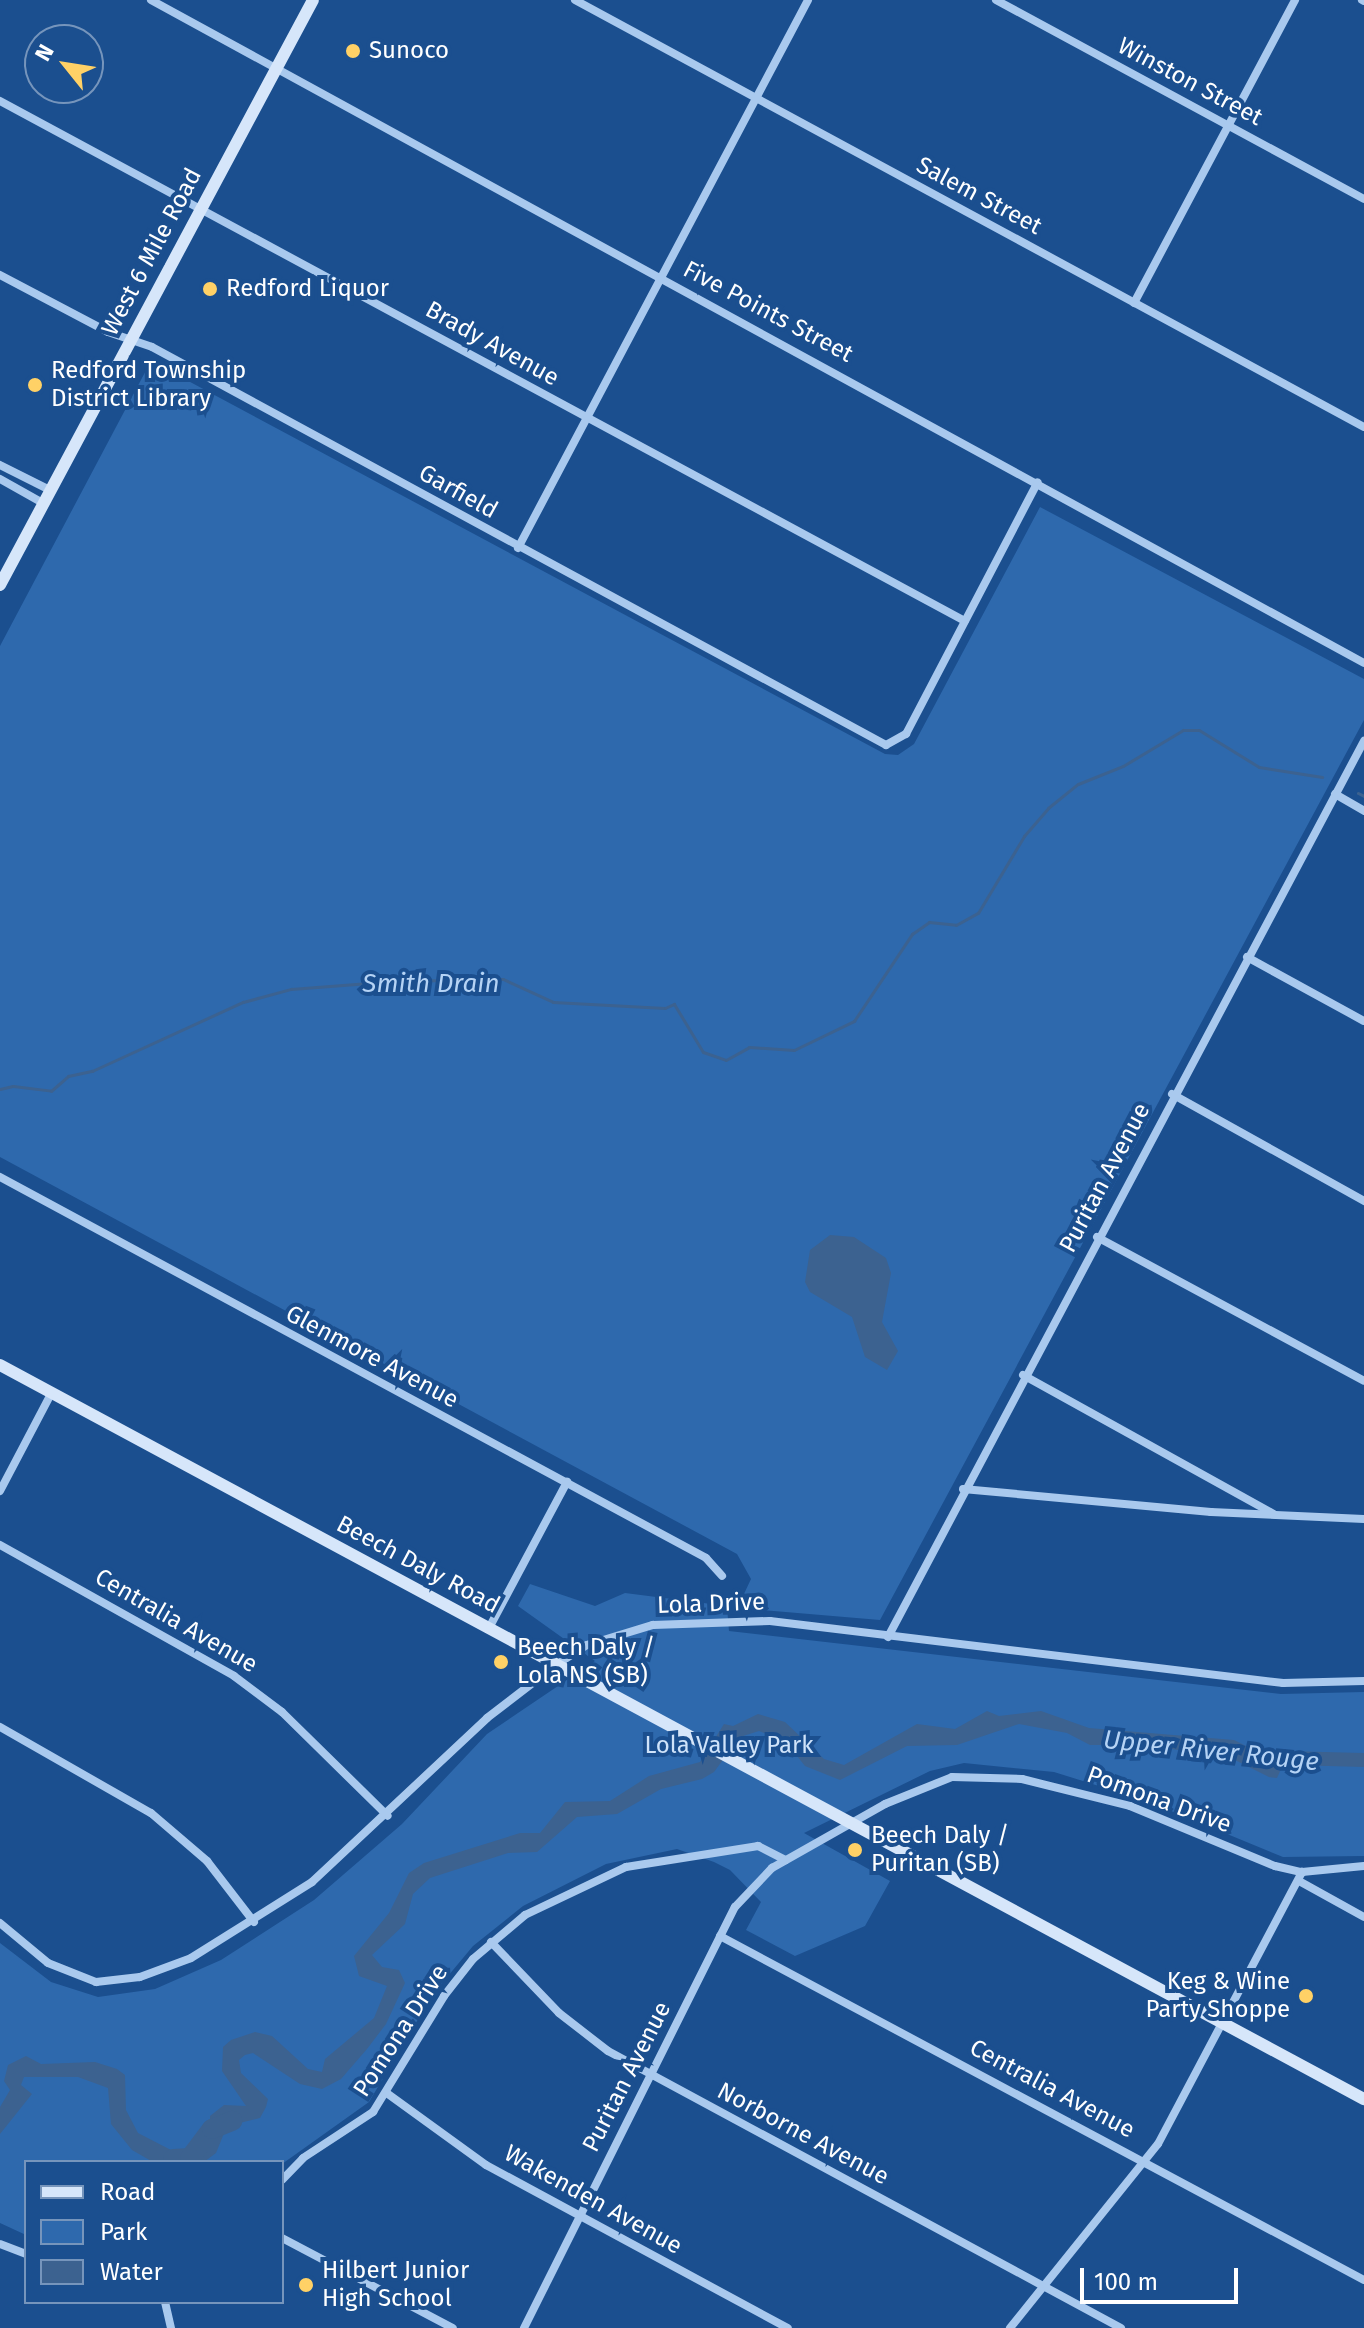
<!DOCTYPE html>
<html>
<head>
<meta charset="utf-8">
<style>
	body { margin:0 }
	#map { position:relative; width:1364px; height:2328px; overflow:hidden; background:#1b4f8f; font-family:"Fira Sans",sans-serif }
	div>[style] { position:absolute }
	.green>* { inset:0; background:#2e69ad }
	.water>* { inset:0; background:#3c6290 }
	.stream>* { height:3px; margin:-1.5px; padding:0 1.5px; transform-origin:1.5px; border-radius:1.5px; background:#3c6290 }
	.river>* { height:20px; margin:-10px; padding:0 10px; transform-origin:10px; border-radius:10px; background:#3c6290 }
	.street>* { height:8px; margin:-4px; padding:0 4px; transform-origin:4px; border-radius:4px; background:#a9c9ee }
	.secondary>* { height:12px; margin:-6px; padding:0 6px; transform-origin:6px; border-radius:6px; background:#d6e6fa }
	.dots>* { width:22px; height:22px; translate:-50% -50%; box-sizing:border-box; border:4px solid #1b4f8f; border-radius:50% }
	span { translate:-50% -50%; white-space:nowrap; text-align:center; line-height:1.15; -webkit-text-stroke:8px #1b4f8f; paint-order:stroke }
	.poi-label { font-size:24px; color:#fff }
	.left { translate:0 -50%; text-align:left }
	.right { translate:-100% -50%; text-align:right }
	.street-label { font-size:24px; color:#fff }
	.park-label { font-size:24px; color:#cfe3fa }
	.water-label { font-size:26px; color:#b5d3f5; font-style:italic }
	.legend { position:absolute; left:24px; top:2160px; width:260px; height:144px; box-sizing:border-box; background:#1b4f8f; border:2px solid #7695bc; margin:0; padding:10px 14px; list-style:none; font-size:24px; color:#fff }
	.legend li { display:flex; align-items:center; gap:16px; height:40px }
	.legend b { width:40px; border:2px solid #7695bc }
	.north { position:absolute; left:24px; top:24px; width:80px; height:80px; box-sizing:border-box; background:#1b4f8f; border:2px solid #7695bc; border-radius:50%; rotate:300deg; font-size:22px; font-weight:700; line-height:32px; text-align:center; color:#fff }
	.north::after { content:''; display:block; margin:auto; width:28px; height:36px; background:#ffd166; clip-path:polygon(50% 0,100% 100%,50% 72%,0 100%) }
	.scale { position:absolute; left:1080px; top:2268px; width:158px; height:36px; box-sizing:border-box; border:4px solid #fff; border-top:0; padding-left:10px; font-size:24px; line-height:28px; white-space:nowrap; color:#fff; -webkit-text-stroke:6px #1b4f8f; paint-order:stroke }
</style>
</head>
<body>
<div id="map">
	<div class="green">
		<i style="clip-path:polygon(151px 361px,885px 754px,898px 755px,914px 744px,1040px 507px,1364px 679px,1364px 720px,880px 1620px,727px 1607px,729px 1631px,1281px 1694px,1364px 1692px,1364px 1856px,1283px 1857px,1147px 1801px,1054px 1772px,964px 1763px,930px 1771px,804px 1833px,890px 1881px,865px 1926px,795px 1956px,746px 1930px,761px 1902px,730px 1870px,714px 1862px,677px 1849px,606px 1864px,523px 1906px,473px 1946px,433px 1994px,369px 2102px,282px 2164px,26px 2162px,26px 2235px,0 2223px,0 1943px,51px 1982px,98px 1997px,155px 1989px,221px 1960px,314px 1900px,402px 1824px,487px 1734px,595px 1661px,518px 1606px,530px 1584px,595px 1606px,625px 1593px,727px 1606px,743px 1596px,751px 1579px,737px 1554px,0 1157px,0 646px)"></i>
	</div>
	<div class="water">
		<i style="clip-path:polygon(830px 1235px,854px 1237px,886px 1258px,891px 1273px,882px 1322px,898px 1351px,887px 1370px,865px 1357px,852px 1317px,810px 1292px,805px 1282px,810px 1250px)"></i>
		<i style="clip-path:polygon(987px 1711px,999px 1716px,1041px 1711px,1089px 1728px,1234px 1740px,1266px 1756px,1283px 1751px,1364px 1753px,1364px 1767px,1291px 1765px,1282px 1767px,1277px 1778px,1269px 1777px,1233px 1759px,1147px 1745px,1090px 1745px,1067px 1733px,1019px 1724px,957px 1745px,907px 1746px,840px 1780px,805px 1766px,785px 1741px,759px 1731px,740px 1737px,714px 1772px,702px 1779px,661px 1789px,617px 1814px,577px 1817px,537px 1852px,508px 1853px,430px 1878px,413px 1894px,405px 1924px,372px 1955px,382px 1967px,399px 1970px,405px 1983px,386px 2024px,367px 2049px,341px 2079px,322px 2089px,300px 2084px,253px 2053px,245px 2055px,239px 2060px,241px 2073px,268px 2099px,266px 2107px,260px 2118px,227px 2126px,216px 2153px,204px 2162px,153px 2162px,132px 2150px,111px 2124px,108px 2088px,78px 2077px,24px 2077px,21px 2085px,32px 2094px,0 2134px,0 2107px,10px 2090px,4px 2081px,8px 2065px,26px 2056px,41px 2064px,95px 2062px,117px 2069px,125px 2075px,126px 2110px,138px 2133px,171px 2150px,202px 2151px,210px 2138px,210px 2116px,224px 2105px,246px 2106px,222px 2071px,223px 2047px,231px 2040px,255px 2032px,272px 2036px,308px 2069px,322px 2072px,325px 2059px,374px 2018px,387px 1986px,359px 1976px,354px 1956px,389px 1913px,409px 1873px,424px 1863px,520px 1833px,540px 1833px,565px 1802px,610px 1801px,649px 1776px,700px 1762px,724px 1724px,733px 1726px,758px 1714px,785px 1722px,824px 1759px,844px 1765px,917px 1724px,955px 1729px)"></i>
	</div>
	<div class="stream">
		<i style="left:1358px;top:793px;width:7px;rotate:27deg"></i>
		<i style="left:0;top:1089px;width:13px;rotate:-13deg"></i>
		<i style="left:13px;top:1086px;width:38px;rotate:7deg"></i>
		<i style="left:51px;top:1091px;width:23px;rotate:-41deg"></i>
		<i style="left:68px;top:1076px;width:25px;rotate:-12deg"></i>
		<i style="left:92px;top:1071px;width:166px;rotate:-24.6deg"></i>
		<i style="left:243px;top:1002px;width:50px;rotate:-15.2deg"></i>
		<i style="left:291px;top:989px;width:104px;rotate:-4.4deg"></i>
		<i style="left:395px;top:981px;width:108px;rotate:-1.1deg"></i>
		<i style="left:503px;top:979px;width:55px;rotate:24.7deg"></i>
		<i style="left:553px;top:1002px;width:112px;rotate:3.1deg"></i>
		<i style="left:665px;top:1008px;width:10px;rotate:-24deg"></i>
		<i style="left:674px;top:1004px;width:56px;rotate:58.9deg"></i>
		<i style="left:703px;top:1052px;width:24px;rotate:19deg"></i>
		<i style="left:726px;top:1060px;width:26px;rotate:-29deg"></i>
		<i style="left:749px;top:1047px;width:45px;rotate:3.8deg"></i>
		<i style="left:794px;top:1050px;width:67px;rotate:-25.8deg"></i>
		<i style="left:854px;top:1021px;width:105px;rotate:-56.3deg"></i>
		<i style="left:912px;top:934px;width:21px;rotate:-35deg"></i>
		<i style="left:929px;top:922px;width:27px;rotate:6deg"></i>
		<i style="left:956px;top:925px;width:25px;rotate:-29deg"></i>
		<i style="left:978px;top:913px;width:90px;rotate:-59.1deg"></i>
		<i style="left:1024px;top:836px;width:37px;rotate:-49deg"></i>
		<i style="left:1048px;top:808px;width:38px;rotate:-39deg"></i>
		<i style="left:1078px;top:784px;width:48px;rotate:-21.8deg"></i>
		<i style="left:1123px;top:766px;width:70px;rotate:-31deg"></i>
		<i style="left:1183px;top:730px;width:16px"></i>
		<i style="left:1199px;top:730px;width:70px;rotate:31.7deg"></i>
		<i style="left:1259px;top:767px;width:64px;rotate:9deg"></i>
	</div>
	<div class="river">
		<i style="left:173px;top:2159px;width:17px;rotate:-3deg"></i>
		<i style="left:190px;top:2158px;width:36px;rotate:-53deg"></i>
		<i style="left:212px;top:2129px;width:22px;rotate:-22deg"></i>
	</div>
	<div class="street">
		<i style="left:151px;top:0;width:1382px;rotate:28.66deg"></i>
		<i style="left:575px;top:0;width:897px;rotate:28.42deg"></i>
		<i style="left:996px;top:0;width:418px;rotate:28.4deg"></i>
		<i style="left:1362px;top:0;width:2px;rotate:27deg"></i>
		<i style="left:0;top:101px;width:1096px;rotate:28.32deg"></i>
		<i style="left:0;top:275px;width:122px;rotate:27.8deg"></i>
		<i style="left:108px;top:332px;width:46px;rotate:18.8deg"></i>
		<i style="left:152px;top:347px;width:835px;rotate:28.47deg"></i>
		<i style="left:886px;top:745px;width:23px;rotate:-29deg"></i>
		<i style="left:906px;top:734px;width:284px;rotate:-62.4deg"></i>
		<i style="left:1134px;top:303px;width:343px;rotate:-62deg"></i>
		<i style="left:0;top:465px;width:56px;rotate:26.6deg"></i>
		<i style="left:0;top:479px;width:49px;rotate:29.2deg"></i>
		<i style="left:518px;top:548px;width:620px;rotate:-62.11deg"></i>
		<i style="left:1335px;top:794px;width:34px;rotate:30deg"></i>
		<i style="left:1247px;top:957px;width:133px;rotate:28.7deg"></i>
		<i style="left:1172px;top:1094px;width:220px;rotate:29.1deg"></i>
		<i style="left:0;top:1177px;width:802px;rotate:28.35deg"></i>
		<i style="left:706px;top:1558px;width:24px;rotate:48deg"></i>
		<i style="left:1097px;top:1237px;width:303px;rotate:28.3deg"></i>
		<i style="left:1023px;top:1375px;width:287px;rotate:29deg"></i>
		<i style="left:963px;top:1489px;width:249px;rotate:5.3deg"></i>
		<i style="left:1211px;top:1512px;width:153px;rotate:2.6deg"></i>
		<i style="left:0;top:1491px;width:112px;rotate:-62.3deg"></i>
		<i style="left:0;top:1545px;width:268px;rotate:29.2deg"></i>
		<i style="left:234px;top:1676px;width:60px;rotate:36.9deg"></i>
		<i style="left:282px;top:1712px;width:148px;rotate:44.5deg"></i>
		<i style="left:489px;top:1628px;width:166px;rotate:-61.9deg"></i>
		<i style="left:888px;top:1637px;width:1015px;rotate:-62.02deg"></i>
		<i style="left:0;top:1727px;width:174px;rotate:29.7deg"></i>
		<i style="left:151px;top:1813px;width:74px;rotate:40.6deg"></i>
		<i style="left:207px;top:1861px;width:77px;rotate:52.4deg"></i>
		<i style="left:1299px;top:1881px;width:74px;rotate:29deg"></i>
		<i style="left:0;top:1923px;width:62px;rotate:39.8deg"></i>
		<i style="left:48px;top:1963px;width:52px;rotate:21.6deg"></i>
		<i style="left:96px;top:1982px;width:44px;rotate:-6.5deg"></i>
		<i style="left:140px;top:1977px;width:54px;rotate:-20.4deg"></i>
		<i style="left:191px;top:1958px;width:143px;rotate:-32.1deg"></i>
		<i style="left:312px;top:1882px;width:240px;rotate:-43.1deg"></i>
		<i style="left:487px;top:1718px;width:87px;rotate:-37.5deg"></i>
		<i style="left:556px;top:1665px;width:37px;rotate:-33deg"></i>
		<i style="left:587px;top:1645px;width:69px;rotate:-16.9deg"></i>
		<i style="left:653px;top:1625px;width:117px;rotate:-2deg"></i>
		<i style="left:770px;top:1621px;width:517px;rotate:6.89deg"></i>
		<i style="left:1283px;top:1683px;width:81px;rotate:-1.4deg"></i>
		<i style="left:720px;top:1936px;width:730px;rotate:28.11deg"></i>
		<i style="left:491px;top:1942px;width:98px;rotate:46.2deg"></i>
		<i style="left:559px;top:2013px;width:62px;rotate:37.8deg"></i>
		<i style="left:608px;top:2051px;width:583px;rotate:28.37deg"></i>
		<i style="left:388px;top:2094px;width:121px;rotate:35.9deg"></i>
		<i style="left:486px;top:2165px;width:343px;rotate:28.4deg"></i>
		<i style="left:282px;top:2180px;width:30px;rotate:-46deg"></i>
		<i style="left:303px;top:2158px;width:84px;rotate:-33.3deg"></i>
		<i style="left:373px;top:2112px;width:136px;rotate:-58.5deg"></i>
		<i style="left:444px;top:1996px;width:47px;rotate:-51.9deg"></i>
		<i style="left:473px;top:1959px;width:68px;rotate:-40.2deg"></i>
		<i style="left:525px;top:1915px;width:112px;rotate:-25.4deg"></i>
		<i style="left:626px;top:1867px;width:134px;rotate:-9deg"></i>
		<i style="left:758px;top:1846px;width:31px;rotate:27deg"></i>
		<i style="left:282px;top:2238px;width:193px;rotate:27.8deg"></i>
		<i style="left:0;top:2244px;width:28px;rotate:21deg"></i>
		<i style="left:165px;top:2302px;width:27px;rotate:77deg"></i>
		<i style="left:524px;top:2328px;width:471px;rotate:-63.4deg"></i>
		<i style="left:735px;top:1907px;width:54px;rotate:-46.5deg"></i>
		<i style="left:772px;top:1868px;width:130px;rotate:-29.5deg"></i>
		<i style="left:885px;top:1804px;width:72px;rotate:-21.9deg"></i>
		<i style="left:952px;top:1777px;width:70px;rotate:1.6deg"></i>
		<i style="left:1022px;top:1779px;width:111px;rotate:14deg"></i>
		<i style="left:1130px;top:1806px;width:157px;rotate:22.5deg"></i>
		<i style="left:1275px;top:1866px;width:28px;rotate:13deg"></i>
		<i style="left:1302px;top:1872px;width:62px;rotate:-5.5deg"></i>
		<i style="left:1010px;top:2328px;width:236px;rotate:-51.2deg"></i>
		<i style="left:1158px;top:2144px;width:308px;rotate:-62.1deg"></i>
	</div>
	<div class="secondary">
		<i style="left:0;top:585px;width:663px;rotate:-61.85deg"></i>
		<i style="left:0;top:1365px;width:1549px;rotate:28.29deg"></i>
	</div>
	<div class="dots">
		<i style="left:353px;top:51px;background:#ffd166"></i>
		<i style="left:210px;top:289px;background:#ffd166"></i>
		<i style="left:35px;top:385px;background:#ffd166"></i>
		<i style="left:501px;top:1662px;background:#ffd166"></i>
		<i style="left:855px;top:1850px;background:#ffd166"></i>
		<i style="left:1306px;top:1996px;background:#ffd166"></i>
		<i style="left:306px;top:2285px;background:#ffd166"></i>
	</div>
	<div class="poi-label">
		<span class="left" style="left:369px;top:51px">Sunoco</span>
		<span class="left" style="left:226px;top:289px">Redford Liquor</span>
		<span class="left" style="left:51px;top:385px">Redford Township<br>District Library</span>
		<span class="left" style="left:517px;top:1662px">Beech Daly /<br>Lola NS (SB)</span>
		<span class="left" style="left:871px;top:1850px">Beech Daly /<br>Puritan (SB)</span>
		<span class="right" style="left:1290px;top:1996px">Keg &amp; Wine<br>Party Shoppe</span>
		<span class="left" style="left:322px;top:2285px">Hilbert Junior<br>High School</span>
	</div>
	<div class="street-label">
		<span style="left:1190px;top:82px;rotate:28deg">Winston Street</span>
		<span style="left:979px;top:196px;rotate:28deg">Salem Street</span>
		<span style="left:152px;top:252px;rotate:-62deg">West 6 Mile Road</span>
		<span style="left:768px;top:312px;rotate:28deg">Five Points Street</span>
		<span style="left:492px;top:344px;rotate:29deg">Brady Avenue</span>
		<span style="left:458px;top:492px;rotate:29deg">Garfield</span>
		<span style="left:1105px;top:1178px;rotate:-62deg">Puritan Avenue</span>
		<span style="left:372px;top:1357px;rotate:28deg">Glenmore Avenue</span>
		<span style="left:418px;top:1565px;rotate:28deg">Beech Daly Road</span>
		<span style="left:711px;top:1604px;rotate:-2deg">Lola Drive</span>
		<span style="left:176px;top:1621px;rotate:30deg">Centralia Avenue</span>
		<span style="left:1159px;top:1800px;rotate:20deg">Pomona Drive</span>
		<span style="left:401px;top:2031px;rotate:-57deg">Pomona Drive</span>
		<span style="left:627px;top:2077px;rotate:-63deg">Puritan Avenue</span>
		<span style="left:1052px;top:2089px;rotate:28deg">Centralia Avenue</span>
		<span style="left:803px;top:2134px;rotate:28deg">Norborne Avenue</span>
		<span style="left:593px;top:2200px;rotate:29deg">Wakenden Avenue</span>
	</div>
	<div class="park-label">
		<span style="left:729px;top:1746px">Lola Valley Park</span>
	</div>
	<div class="water-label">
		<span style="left:431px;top:984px">Smith Drain</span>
		<span style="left:1211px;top:1751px;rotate:6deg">Upper River Rouge</span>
	</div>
	<ul class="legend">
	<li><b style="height:10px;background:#d6e6fa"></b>Road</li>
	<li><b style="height:22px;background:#2e69ad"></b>Park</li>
	<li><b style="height:22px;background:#3c6290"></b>Water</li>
	</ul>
	<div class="north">N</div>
	<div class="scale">100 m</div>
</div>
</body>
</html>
